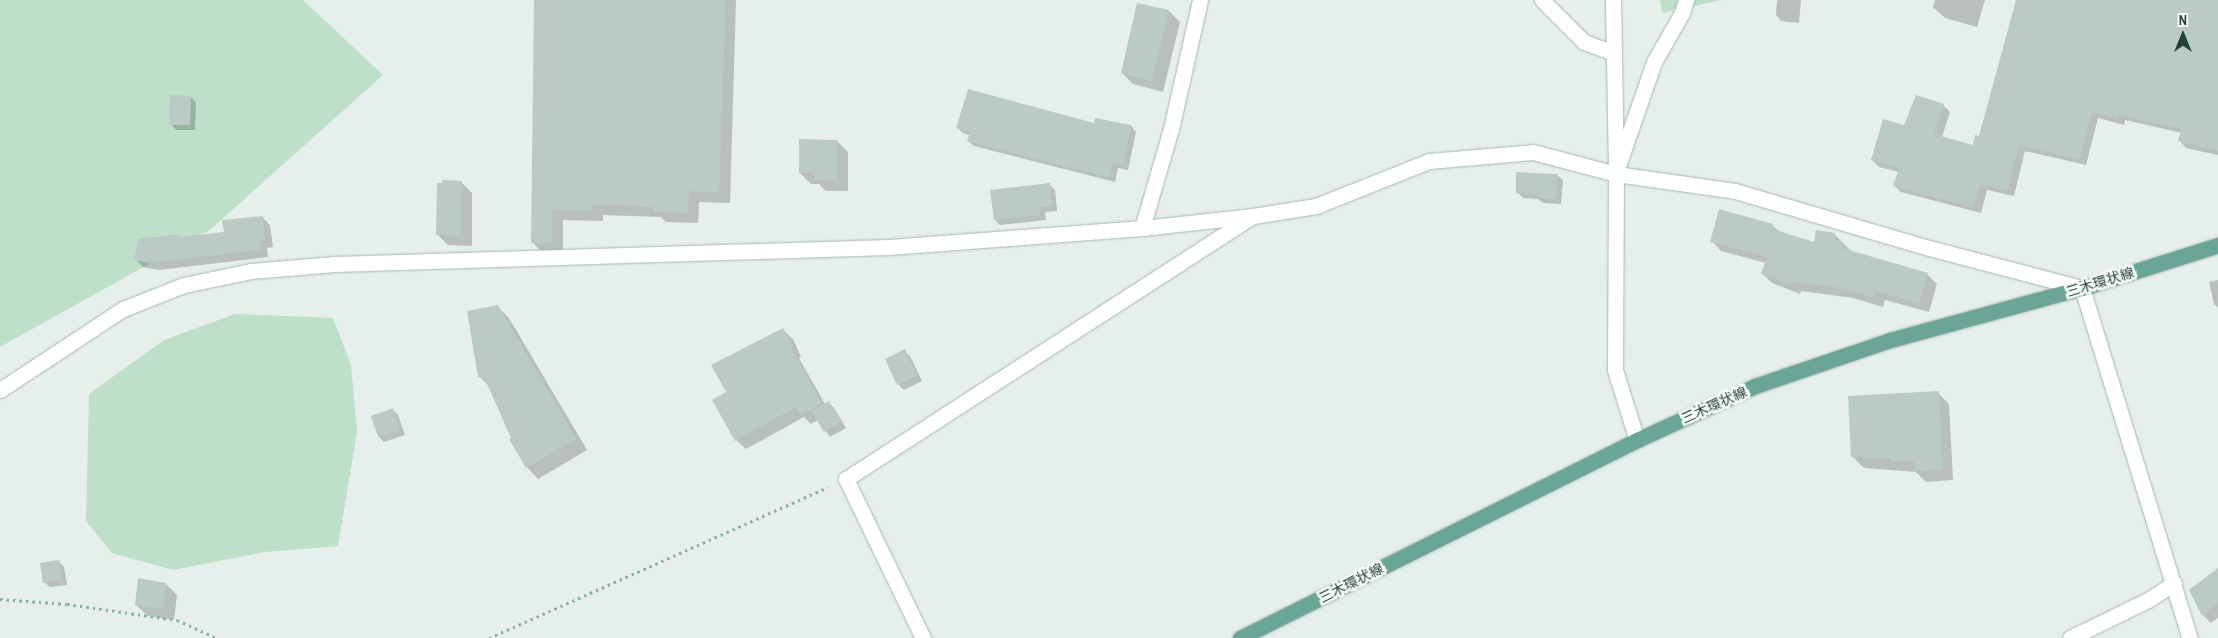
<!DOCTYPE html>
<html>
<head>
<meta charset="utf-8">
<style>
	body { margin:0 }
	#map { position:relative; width:2218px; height:638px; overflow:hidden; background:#e6efeb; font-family:"Archivo Narrow","Noto Sans JP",sans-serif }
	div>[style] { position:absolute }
	.green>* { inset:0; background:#bfe0c8 }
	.shadow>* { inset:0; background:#0003 }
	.building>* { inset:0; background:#bbcac4 }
	.path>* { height:3px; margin-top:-1.5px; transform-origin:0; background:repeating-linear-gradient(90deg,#86b3a5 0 2.5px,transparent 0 6.5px) }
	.roads { filter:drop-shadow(0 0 1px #a8b8b2) drop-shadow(0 0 1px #a8b8b2) }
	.minor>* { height:15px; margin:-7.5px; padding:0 7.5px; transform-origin:7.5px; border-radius:7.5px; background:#fff }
	.major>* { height:15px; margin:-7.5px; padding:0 7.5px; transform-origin:7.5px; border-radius:7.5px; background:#6aa596 }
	span { translate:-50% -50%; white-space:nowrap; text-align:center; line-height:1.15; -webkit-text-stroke:5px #f7fbf9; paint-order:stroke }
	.street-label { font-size:14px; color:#24423a }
	.north { position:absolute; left:2158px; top:10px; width:50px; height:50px; -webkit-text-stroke:4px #f7fbf9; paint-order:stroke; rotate:0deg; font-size:14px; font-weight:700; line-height:20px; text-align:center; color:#24423a }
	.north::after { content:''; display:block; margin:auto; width:18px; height:22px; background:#24423a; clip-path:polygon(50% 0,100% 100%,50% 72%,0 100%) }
</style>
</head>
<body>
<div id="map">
	<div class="green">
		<i style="clip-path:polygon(0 0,303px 0,383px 75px,210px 230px,0 347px)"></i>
		<i style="clip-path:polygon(1660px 0,1722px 0,1662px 13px)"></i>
		<i style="clip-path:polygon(235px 314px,333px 318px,351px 365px,357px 432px,338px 546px,265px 552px,173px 570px,112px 553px,86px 521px,89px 394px,164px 340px)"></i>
	</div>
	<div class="shadow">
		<i style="clip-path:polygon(535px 0,736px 0,730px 203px,699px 202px,698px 223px,666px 222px,661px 217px,603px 215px,603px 221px,563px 220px,563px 253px,543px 253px,533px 243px)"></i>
		<i style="clip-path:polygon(1777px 0,1801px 0,1799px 23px,1781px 21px,1776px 15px)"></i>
		<i style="clip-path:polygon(1935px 0,1985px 0,1977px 27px,1945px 18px,1933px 7px)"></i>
		<i style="clip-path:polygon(2017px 0,2214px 0,2218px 2px,2218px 155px,2186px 148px,2180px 141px,2182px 133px,2125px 120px,2124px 125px,2098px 118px,2086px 165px,2025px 151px,2014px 196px,1987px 190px,1981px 213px,1901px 192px,1895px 186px,1899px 172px,1879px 167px,1872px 160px,1904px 127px,1943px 105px,1950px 112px,1942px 137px,1974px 147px,1979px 138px)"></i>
		<i style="clip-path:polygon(1169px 11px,1180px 22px,1163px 92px,1133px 84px,1122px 73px)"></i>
		<i style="clip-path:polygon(191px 97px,196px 103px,195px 130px,176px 130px,171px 124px)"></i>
		<i style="clip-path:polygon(1095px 125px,1131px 126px,1136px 132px,1128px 170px,1118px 168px,1115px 182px,974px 146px,968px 141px,970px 135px,963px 133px,958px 128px)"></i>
		<i style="clip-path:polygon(837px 141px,848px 152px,848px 191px,826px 191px,819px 184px,811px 184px,800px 173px)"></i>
		<i style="clip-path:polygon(1557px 175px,1563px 180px,1561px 204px,1543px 203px,1538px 199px,1523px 198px,1518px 193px)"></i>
		<i style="clip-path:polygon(461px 182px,472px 193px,472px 246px,448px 245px,437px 234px)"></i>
		<i style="clip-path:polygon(1050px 185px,1055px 190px,1057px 211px,1045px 212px,1046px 220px,1000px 225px,995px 220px)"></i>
		<i style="clip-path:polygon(263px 218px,270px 225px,273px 247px,267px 248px,268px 257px,159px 270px,143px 267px,135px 259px,179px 236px,182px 238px,225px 233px)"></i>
		<i style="clip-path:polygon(1772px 225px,1781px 233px,1815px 244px,1834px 234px,1852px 252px,1927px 274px,1937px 284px,1929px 312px,1885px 300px,1883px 307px,1853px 298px,1801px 291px,1800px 294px,1772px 283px,1762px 273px,1766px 263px,1721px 251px,1712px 241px)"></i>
		<i style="clip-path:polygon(2218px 280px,2218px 307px,2214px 304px,2209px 282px)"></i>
		<i style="clip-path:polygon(498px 307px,509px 318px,587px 450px,538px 479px,527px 467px,489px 386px,479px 376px)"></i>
		<i style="clip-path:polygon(783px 330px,793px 339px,801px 357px,799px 358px,825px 404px,828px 402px,834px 408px,846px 428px,830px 437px,818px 420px,811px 424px,804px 417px,746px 449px,736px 440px,728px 393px)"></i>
		<i style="clip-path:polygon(904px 351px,910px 356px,922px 381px,904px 390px,898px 384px)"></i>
		<i style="clip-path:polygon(1938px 393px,1949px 404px,1953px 480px,1926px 482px,1916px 472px,1864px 468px,1852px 456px)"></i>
		<i style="clip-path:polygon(393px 410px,398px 415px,405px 435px,384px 442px,379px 437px)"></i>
		<i style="clip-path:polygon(59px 562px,64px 567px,67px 585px,50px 587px,44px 582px)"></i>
		<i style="clip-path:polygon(2218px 573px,2218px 618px,2211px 623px,2203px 615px)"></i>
		<i style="clip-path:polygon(166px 584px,177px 595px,174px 620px,148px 616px,136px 605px)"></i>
	</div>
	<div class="building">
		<i style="clip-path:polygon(534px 0,726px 0,719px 193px,689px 191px,688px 213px,654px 212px,654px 207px,592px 205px,592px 211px,552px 210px,552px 243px,531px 243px)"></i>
		<i style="clip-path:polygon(2016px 0,2218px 0,2218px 151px,2178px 141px,2181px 129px,2119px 115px,2117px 119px,2092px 112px,2080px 160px,2019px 145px,2007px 191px,1980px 184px,1974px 208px,1893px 186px,1899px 168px,1871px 160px,1883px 119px,1904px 125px,1916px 95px,1944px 104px,1934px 134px,1973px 145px,1975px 135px,1979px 136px)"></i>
		<i style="clip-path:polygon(1137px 3px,1169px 10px,1152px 82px,1121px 73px)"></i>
		<i style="clip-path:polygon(968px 89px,1094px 123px,1095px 118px,1131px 125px,1123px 165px,1112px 163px,1110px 178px,967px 141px,970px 132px,956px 128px)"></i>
		<i style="clip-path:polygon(170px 95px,191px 96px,190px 125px,169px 125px)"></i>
		<i style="clip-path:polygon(799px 139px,837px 140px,837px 181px,814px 180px,814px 173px,799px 173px)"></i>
		<i style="clip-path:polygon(1516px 172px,1558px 174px,1556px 199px,1536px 198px,1536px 194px,1516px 193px)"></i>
		<i style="clip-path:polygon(442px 180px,462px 181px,461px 236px,436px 235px,437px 183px,442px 183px)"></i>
		<i style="clip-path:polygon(1050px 183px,1052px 206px,1040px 207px,1041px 215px,994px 220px,990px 190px)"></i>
		<i style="clip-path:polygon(1719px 209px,1773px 224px,1772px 229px,1814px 242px,1816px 230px,1835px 233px,1834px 240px,1843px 242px,1842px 248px,1928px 273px,1919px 304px,1876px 291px,1874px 298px,1842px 288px,1791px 282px,1790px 285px,1761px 274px,1767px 257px,1710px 242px)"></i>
		<i style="clip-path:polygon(263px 216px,265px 240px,260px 240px,261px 250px,150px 263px,134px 260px,138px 239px,180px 234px,180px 237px,224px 232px,222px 220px)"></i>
		<i style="clip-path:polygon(498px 305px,576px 439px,526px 468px,509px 439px,511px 438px,485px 379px,478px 377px,467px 311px)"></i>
		<i style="clip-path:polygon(783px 328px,793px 347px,791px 348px,822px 403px,801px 415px,796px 407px,735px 441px,712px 400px,726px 392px,711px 365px)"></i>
		<i style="clip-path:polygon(905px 349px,917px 376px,897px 385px,885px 359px)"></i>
		<i style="clip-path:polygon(1939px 391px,1943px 470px,1914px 471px,1914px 461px,1890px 462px,1890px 458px,1863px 459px,1863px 456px,1851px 457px,1848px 396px)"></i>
		<i style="clip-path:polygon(829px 401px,841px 422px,824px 432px,811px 411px)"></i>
		<i style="clip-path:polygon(393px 408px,400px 430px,378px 437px,371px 416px)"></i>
		<i style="clip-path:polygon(59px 560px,62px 580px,43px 583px,40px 563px)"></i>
		<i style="clip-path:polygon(2218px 568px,2218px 603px,2202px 616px,2189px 590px)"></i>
		<i style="clip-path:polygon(138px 578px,166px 583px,163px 609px,135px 605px)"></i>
	</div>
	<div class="path">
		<i style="left:0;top:599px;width:67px;rotate:4.3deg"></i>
		<i style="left:67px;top:604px;width:111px;rotate:8.3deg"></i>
		<i style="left:177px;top:620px;width:44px;rotate:24.2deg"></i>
		<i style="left:489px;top:638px;width:371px;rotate:-24deg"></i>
	</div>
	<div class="roads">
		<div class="minor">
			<i style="left:1542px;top:0;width:59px;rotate:45deg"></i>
			<i style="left:1584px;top:42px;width:32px;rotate:20deg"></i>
			<i style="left:1613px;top:0;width:174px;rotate:89deg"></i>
			<i style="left:1616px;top:174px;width:196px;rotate:90.3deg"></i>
			<i style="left:1615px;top:370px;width:73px;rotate:72.6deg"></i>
			<i style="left:1619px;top:163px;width:107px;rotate:-70.9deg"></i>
			<i style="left:1654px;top:62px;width:56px;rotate:-60.3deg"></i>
			<i style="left:1682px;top:13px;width:14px;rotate:-73deg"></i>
			<i style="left:1142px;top:228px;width:103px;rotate:-73.7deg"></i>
			<i style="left:1171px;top:129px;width:132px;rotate:-77.3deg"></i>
			<i style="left:0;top:390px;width:147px;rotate:-33.4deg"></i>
			<i style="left:123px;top:309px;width:66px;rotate:-21.5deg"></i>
			<i style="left:184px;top:285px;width:68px;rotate:-11.8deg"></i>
			<i style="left:251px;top:271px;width:84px;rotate:-4.8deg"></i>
			<i style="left:335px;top:264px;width:554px;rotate:-1.76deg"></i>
			<i style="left:889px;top:247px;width:254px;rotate:-4.3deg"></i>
			<i style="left:1142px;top:228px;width:112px;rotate:-6.2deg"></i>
			<i style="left:1253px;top:216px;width:64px;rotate:-9deg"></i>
			<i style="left:1316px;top:206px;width:122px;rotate:-21.7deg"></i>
			<i style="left:1429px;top:161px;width:104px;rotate:-4.9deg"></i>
			<i style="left:1533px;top:152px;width:86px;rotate:14.8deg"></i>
			<i style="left:1616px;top:174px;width:120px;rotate:8.1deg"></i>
			<i style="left:1735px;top:191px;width:202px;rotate:16.4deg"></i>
			<i style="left:1929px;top:248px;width:158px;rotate:14.7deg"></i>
			<i style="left:2082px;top:288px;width:366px;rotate:72.9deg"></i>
			<i style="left:923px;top:638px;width:177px;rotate:-115.8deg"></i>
			<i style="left:846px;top:479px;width:482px;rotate:-32.9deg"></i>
			<i style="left:2070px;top:638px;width:87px;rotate:-26deg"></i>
			<i style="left:2148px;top:600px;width:31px;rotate:-33deg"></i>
		</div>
		<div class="major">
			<i style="left:1240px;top:638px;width:444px;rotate:-26.5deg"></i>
			<i style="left:1637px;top:440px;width:130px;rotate:-24.6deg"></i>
			<i style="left:1755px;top:386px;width:143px;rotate:-18.8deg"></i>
			<i style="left:1890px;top:340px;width:199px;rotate:-15.2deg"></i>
			<i style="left:2082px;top:288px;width:143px;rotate:-17.5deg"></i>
		</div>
	</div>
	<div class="street-label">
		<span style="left:2100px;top:282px;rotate:-17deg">三木環状線</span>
		<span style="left:1714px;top:405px;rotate:-24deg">三木環状線</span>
		<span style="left:1351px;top:583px;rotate:-27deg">三木環状線</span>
	</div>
	<div class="north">N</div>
</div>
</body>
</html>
